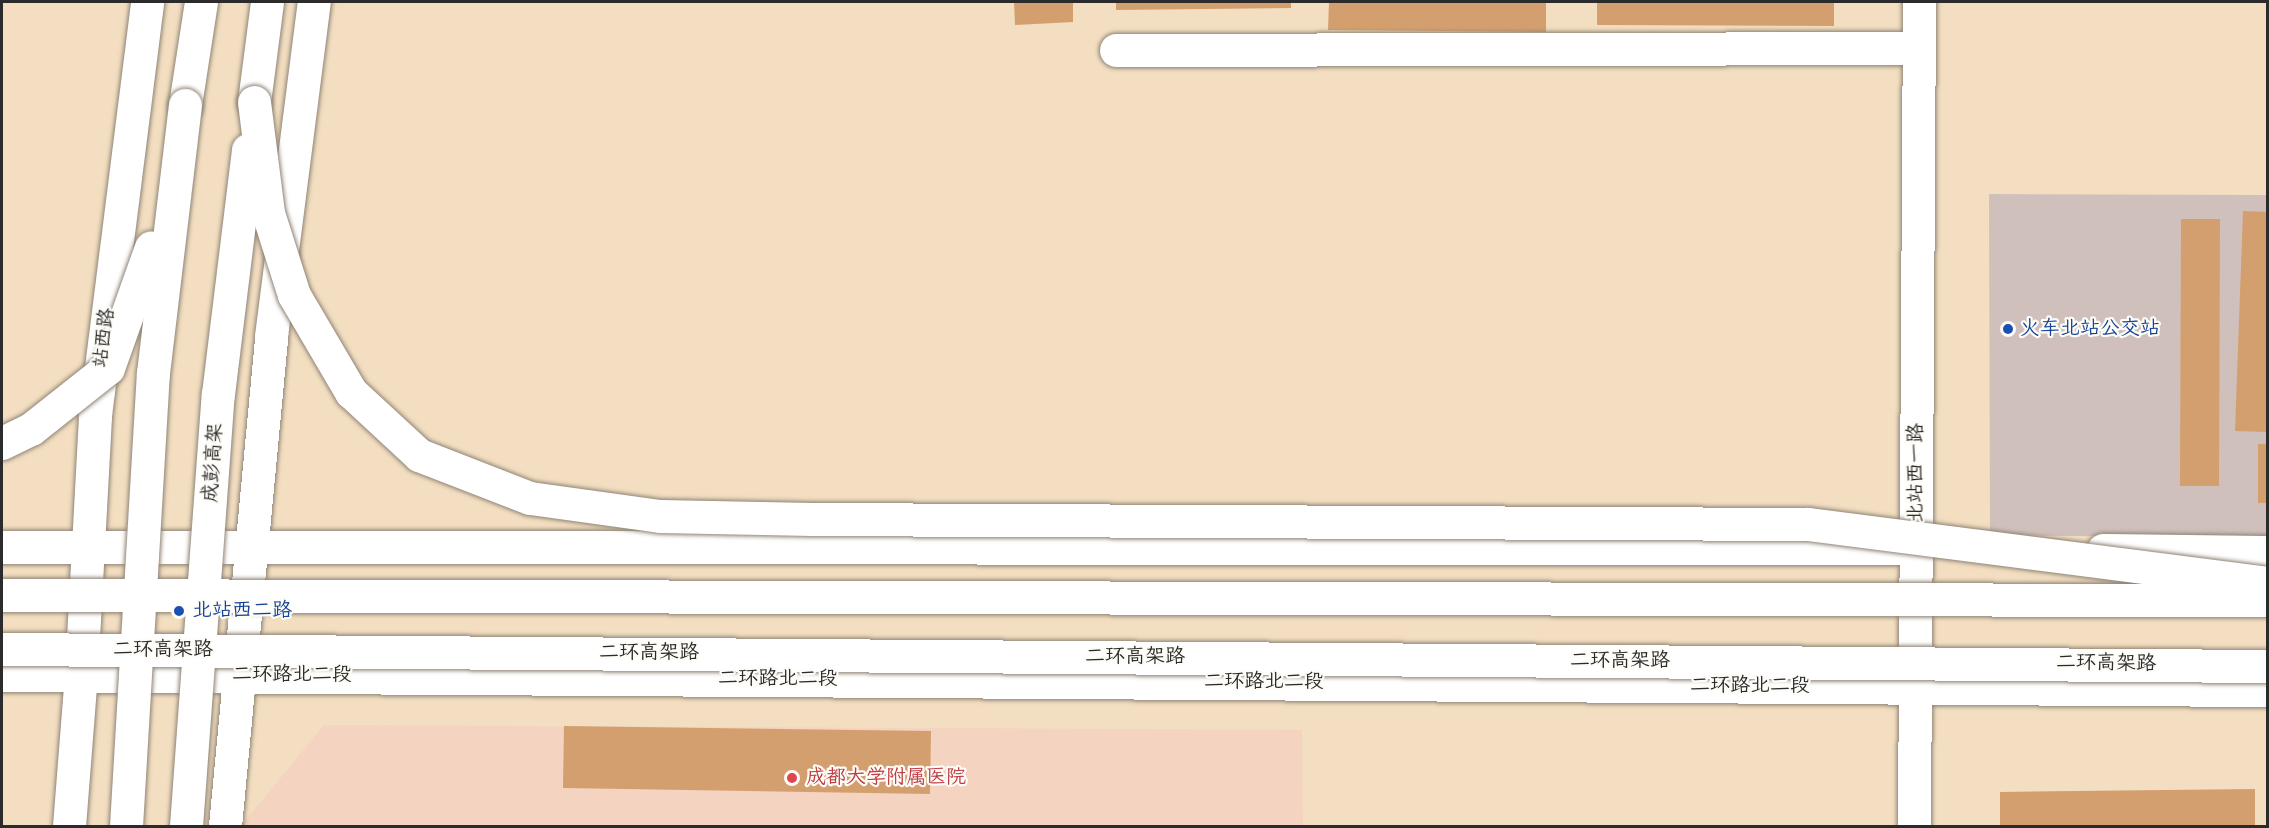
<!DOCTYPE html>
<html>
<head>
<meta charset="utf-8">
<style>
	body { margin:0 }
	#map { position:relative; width:2269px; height:828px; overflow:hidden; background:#f3dec1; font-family:"Indie Flower","LXGW WenKai TC",sans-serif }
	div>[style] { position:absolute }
	.built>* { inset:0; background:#f4d3c0 }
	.industrial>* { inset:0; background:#d0c0bc }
	.building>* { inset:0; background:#d49f6e }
	.roads { filter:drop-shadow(0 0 2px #8f8476) drop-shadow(0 0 2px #8f8476) }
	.minor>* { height:33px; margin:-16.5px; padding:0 16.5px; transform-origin:16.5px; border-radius:16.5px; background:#fff }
	.major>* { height:33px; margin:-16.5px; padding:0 16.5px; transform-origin:16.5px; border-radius:16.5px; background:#fff }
	.highway>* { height:33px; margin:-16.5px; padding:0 16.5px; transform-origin:16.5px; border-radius:16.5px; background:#fff }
	.bridges { filter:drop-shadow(0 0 2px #8f8476) drop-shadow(0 0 2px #8f8476) }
	.highway-bridge>* { height:33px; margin:-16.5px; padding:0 16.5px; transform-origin:16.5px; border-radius:16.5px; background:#fff }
	.dots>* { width:16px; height:16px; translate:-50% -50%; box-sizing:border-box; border:3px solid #fdfcf7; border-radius:50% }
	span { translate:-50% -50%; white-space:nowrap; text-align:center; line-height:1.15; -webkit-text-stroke:4.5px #fdfcf7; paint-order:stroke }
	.transit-label { font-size:20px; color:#164399 }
	.left { translate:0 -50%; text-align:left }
	.street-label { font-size:20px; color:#2b2b2b }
	.health-label { font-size:20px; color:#be3a42 }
	.frame { position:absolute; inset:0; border:3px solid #2b2b2b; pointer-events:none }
</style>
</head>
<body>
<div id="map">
	<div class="built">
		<i style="clip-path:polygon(324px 725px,1302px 730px,1303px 826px,241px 826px)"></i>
	</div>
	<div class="industrial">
		<i style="clip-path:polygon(1989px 194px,2267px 195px,2267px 538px,1990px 535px)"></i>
	</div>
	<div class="building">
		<i style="clip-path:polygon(1014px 2px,1073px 2px,1073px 22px,1015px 25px)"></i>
		<i style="clip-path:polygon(1116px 2px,1291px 2px,1291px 8px,1116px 10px)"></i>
		<i style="clip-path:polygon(1329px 2px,1546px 2px,1546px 32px,1328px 30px)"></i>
		<i style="clip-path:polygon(1597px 2px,1834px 2px,1834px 26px,1597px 25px)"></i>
		<i style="clip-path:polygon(2243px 211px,2268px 212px,2268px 432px,2235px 431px)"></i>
		<i style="clip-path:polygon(2181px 219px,2220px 219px,2219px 486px,2180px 486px)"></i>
		<i style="clip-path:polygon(2258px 444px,2268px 444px,2268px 503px,2258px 503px)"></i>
		<i style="clip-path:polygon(564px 726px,931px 731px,930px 794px,563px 788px)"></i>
		<i style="clip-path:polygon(2255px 789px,2255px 826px,2000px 826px,2000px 792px)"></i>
	</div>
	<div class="roads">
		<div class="minor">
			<i style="left:1116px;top:50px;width:803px;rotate:-0.14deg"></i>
			<i style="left:69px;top:826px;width:151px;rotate:-85.5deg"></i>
			<i style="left:1914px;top:826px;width:824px;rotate:-89.65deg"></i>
		</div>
		<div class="major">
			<i style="left:2px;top:547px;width:1912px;rotate:0.03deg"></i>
			<i style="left:2103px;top:550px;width:165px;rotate:0.7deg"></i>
			<i style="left:2px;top:675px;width:2266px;rotate:0.38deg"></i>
			<i style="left:81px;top:675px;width:260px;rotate:-86.9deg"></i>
			<i style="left:95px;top:415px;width:416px;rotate:-82.8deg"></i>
			<i style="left:225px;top:826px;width:492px;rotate:-84.6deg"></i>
			<i style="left:271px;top:336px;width:337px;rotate:-82.7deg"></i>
		</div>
		<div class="highway">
			<i style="left:254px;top:102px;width:101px;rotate:-82.6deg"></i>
			<i style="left:185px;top:105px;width:104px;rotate:-81.2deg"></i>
		</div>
	</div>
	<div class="bridges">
		<div class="highway-bridge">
			<i style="left:254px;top:102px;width:112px;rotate:82.8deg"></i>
			<i style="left:268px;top:213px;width:86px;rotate:72.4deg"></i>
			<i style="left:294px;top:295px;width:113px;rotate:59.6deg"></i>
			<i style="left:351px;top:392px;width:93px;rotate:42.8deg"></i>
			<i style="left:419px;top:455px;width:119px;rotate:21.2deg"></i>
			<i style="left:530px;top:498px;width:131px;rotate:7.9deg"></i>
			<i style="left:660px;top:516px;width:152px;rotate:1.1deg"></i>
			<i style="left:812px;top:519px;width:996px;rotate:0.29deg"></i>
			<i style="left:1808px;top:524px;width:458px;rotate:7.3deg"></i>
			<i style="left:2px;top:443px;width:32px;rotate:-26deg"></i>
			<i style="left:31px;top:429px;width:98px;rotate:-38.4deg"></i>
			<i style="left:108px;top:368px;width:128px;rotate:-70.4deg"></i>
			<i style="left:2px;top:595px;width:2266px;rotate:0.13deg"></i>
			<i style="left:2px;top:649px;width:2266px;rotate:0.43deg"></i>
			<i style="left:126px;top:826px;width:454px;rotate:-86.6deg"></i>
			<i style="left:153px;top:373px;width:270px;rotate:-83.2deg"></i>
			<i style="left:186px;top:826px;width:433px;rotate:-85.8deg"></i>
			<i style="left:218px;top:394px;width:246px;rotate:-83deg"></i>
		</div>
	</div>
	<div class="dots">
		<i style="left:2008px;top:329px;background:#1a4fb4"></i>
		<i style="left:179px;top:611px;background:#1a4fb4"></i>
		<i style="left:792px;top:778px;background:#e0444e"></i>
	</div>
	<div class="transit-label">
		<span class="left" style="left:2020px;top:329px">火车北站公交站</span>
		<span class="left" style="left:192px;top:611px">北站西二路</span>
	</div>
	<div class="street-label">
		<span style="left:105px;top:338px;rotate:-83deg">站西路</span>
		<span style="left:214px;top:463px;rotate:-86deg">成彭高架</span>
		<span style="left:1917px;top:473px;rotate:-90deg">北站西一路</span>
		<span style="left:163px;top:650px">二环高架路</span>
		<span style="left:649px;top:653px">二环高架路</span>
		<span style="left:1135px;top:657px">二环高架路</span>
		<span style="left:1620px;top:661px">二环高架路</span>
		<span style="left:2106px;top:664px;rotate:1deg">二环高架路</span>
		<span style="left:292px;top:675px">二环路北二段</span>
		<span style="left:778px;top:679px">二环路北二段</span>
		<span style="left:1264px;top:682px">二环路北二段</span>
		<span style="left:1750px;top:686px">二环路北二段</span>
	</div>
	<div class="health-label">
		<span class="left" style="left:806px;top:778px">成都大学附属医院</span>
	</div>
	<div class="frame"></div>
</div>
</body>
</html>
